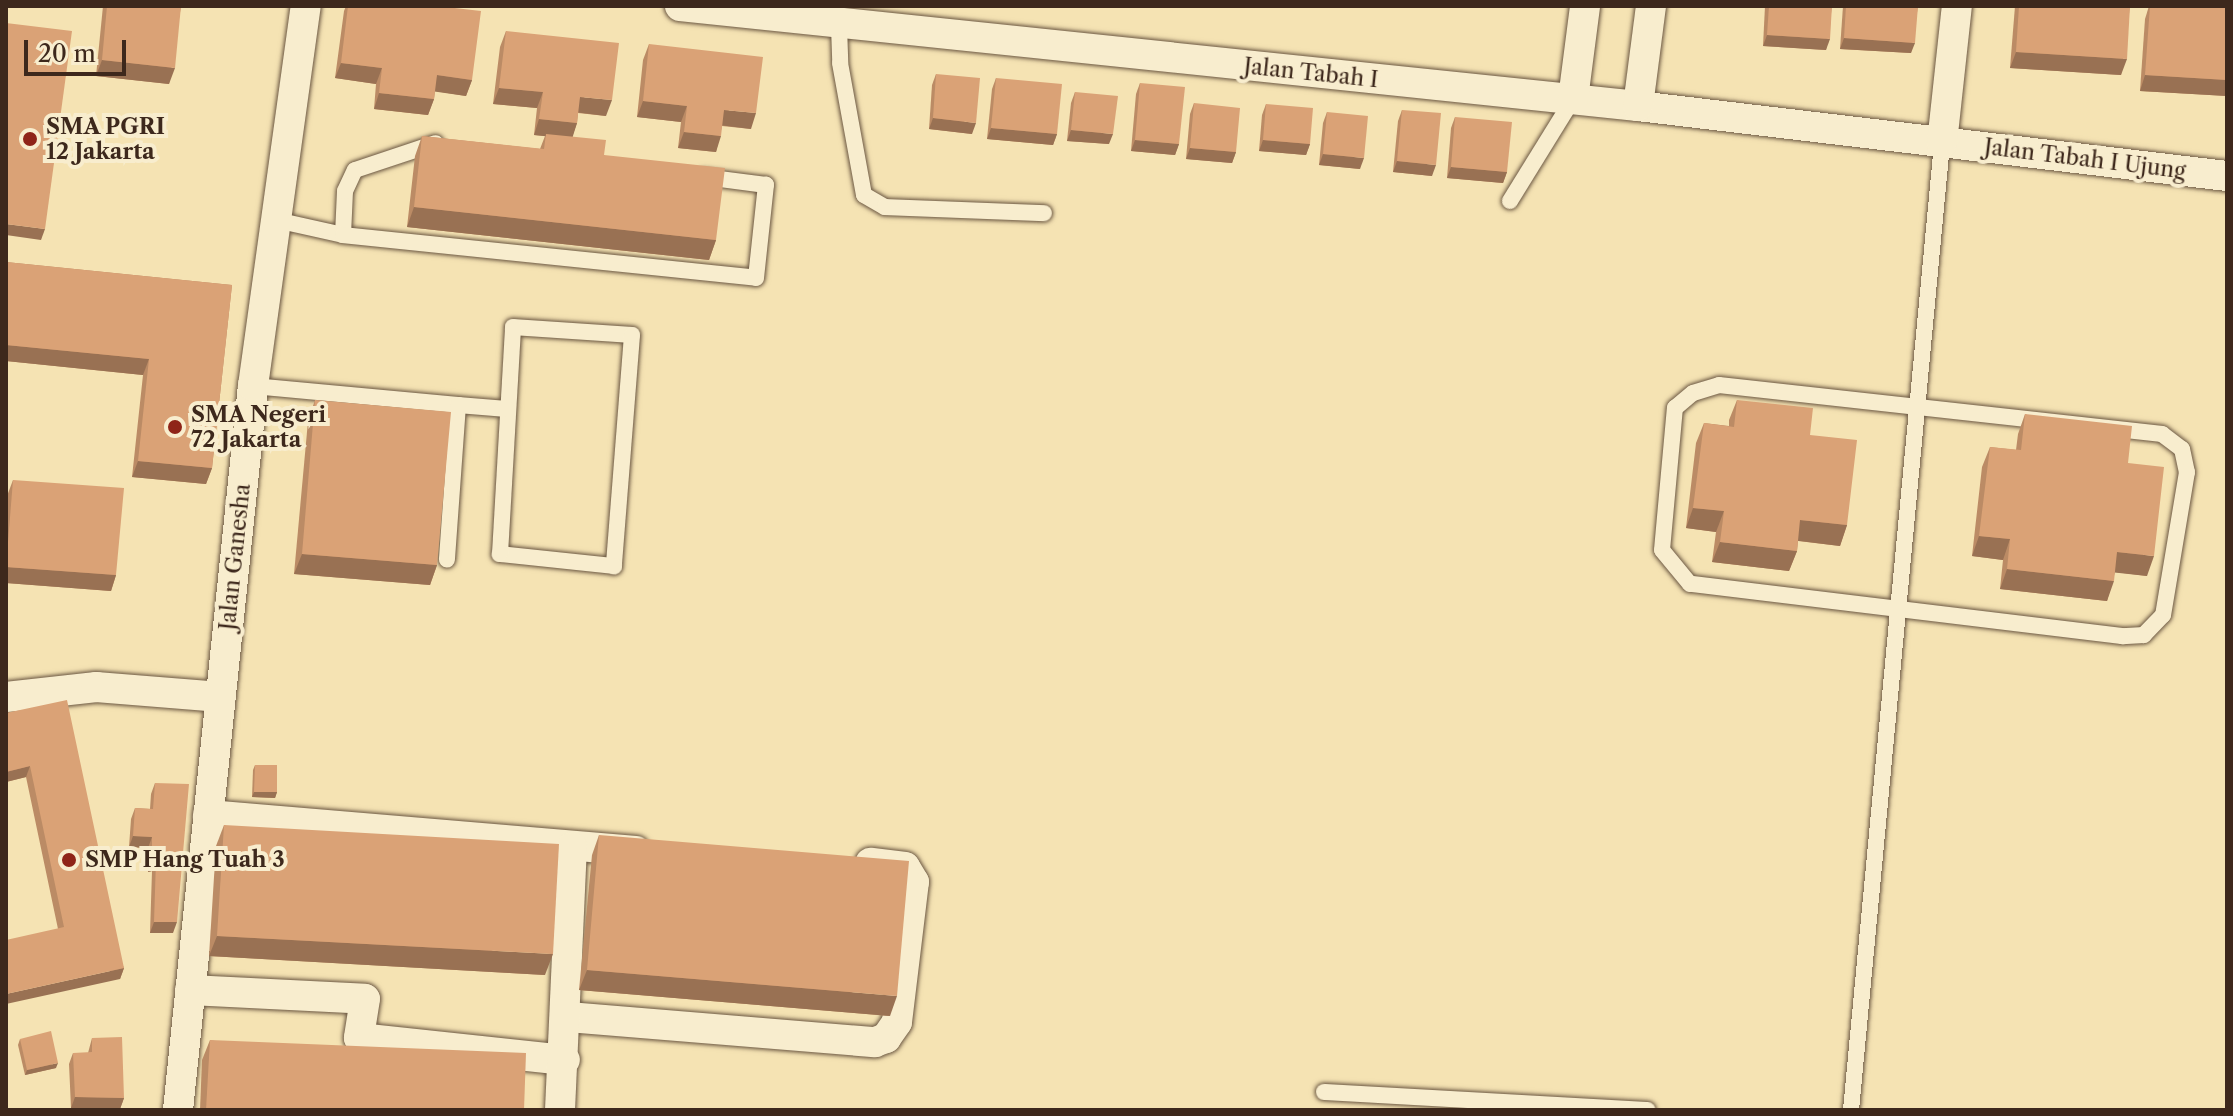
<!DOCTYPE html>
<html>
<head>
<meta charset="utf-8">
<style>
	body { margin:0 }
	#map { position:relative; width:2233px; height:1116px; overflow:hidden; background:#f5e3b3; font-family:"Libre Caslon Text",serif }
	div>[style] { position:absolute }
	.roads { filter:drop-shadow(0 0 2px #6b5742) drop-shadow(0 0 2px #6b5742) }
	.lane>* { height:16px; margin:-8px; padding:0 8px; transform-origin:8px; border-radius:8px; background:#f8edce }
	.street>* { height:30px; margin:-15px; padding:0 15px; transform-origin:15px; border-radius:15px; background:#f8edce }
	.wall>* { inset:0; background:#bb8b65 }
	.shaded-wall>* { inset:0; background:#997153 }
	.building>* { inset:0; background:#daa276 }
	.dots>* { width:22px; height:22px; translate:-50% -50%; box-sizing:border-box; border:4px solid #f8edce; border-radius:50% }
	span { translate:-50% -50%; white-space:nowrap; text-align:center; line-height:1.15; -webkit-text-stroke:8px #f8edce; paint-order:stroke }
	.street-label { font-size:22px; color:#3d281c }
	.poi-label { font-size:22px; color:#3d281c; font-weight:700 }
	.left { translate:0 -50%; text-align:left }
	.frame { position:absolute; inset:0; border:8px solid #3d281c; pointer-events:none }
	.scale { position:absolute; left:24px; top:40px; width:102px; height:36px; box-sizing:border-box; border:4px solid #3d281c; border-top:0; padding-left:10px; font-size:24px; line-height:28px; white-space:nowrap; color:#3d281c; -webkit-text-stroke:6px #f8edce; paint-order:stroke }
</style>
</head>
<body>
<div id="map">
	<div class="roads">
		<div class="lane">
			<i style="left:839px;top:26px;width:37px;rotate:88deg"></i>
			<i style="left:840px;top:63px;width:134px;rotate:79.7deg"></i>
			<i style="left:864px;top:195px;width:24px;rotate:30deg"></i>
			<i style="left:885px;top:207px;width:159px;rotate:2.2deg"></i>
			<i style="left:1510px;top:201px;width:120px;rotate:-58.3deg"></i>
			<i style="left:276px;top:220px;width:69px;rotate:12.6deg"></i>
			<i style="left:343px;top:235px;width:44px;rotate:-87.4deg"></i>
			<i style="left:345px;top:191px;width:23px;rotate:-65deg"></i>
			<i style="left:355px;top:170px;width:85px;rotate:-18.4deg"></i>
			<i style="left:343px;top:235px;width:415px;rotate:5.9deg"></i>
			<i style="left:756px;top:278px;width:94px;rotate:-83.9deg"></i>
			<i style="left:766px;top:185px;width:63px;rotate:-172.6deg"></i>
			<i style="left:513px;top:327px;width:119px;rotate:3.8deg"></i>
			<i style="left:632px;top:335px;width:232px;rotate:94.5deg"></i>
			<i style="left:614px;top:566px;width:115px;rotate:-174deg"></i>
			<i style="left:500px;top:554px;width:227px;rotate:-86.7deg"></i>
			<i style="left:1719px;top:385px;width:446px;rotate:6.3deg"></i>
			<i style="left:2162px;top:434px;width:25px;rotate:37deg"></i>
			<i style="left:2182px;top:449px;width:24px;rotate:78deg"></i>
			<i style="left:2187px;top:472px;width:145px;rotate:99.5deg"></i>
			<i style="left:2163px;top:615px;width:28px;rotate:134deg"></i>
			<i style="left:2144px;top:635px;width:22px;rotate:177deg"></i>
			<i style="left:2122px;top:636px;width:435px;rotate:-173.1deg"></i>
			<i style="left:1690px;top:584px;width:44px;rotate:-129.5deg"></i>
			<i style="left:1662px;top:550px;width:143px;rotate:-84.8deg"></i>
			<i style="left:1675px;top:408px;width:23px;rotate:-40deg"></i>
			<i style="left:1693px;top:393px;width:27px;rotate:-17deg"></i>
			<i style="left:253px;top:386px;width:206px;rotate:5.3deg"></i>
			<i style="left:458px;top:405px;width:155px;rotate:94.1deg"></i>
			<i style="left:458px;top:405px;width:49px;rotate:4.7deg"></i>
			<i style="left:1324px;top:1092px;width:324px;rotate:3.2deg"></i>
			<i style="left:1851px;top:1110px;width:971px;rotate:-84.62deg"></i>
		</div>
		<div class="street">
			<i style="left:680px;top:6px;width:963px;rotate:5.96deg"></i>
			<i style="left:1638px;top:106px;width:593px;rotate:6.78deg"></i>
			<i style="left:1573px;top:99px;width:94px;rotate:-82.6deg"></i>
			<i style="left:1638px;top:106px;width:101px;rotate:-82.6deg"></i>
			<i style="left:1942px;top:143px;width:138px;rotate:-83.8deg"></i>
			<i style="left:6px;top:697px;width:91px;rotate:-6.3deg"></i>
			<i style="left:96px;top:687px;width:125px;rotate:4.6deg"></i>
			<i style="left:208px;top:815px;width:429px;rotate:4.8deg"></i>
			<i style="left:190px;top:990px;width:175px;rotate:2.9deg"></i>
			<i style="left:365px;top:999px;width:39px;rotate:99deg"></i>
			<i style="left:359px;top:1038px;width:207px;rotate:6.1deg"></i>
			<i style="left:568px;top:1017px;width:308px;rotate:4.7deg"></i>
			<i style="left:875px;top:1042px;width:12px;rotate:-20deg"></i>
			<i style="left:886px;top:1038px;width:19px;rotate:-55deg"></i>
			<i style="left:897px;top:1022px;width:141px;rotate:-83.1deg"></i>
			<i style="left:914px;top:882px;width:17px;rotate:-121deg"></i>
			<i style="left:905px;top:867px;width:35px;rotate:-173deg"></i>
			<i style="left:178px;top:1110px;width:728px;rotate:-84.09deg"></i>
			<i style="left:253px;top:386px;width:384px;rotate:-82.1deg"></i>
			<i style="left:560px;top:1110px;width:263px;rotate:-87.4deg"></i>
		</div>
	</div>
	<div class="wall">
		<i style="clip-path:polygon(103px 6px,181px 6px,169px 84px,96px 76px)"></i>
		<i style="clip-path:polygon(346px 6px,437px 6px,472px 80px,466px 96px,435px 91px,434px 99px,428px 115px,374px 109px,376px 84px,335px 78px,344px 11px)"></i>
		<i style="clip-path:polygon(1765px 6px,1832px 6px,1826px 50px,1763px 46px)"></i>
		<i style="clip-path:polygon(1843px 6px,1918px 6px,1911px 53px,1840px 49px)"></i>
		<i style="clip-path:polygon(2015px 6px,2130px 6px,2121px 75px,2010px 68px)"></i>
		<i style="clip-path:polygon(2149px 6px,2227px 8px,2227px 96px,2140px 91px,2145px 19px)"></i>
		<i style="clip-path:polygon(506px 31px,606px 116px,578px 113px,577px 123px,572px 137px,604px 155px,716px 240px,709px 260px,407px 227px,415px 156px,422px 136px,540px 149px,545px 136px,534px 135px,537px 108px,493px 104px,500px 47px)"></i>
		<i style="clip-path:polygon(649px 44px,751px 129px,722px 126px,716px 152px,678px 148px,681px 122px,637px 117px,643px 60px)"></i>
		<i style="clip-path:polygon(936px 74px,972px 134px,929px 129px,932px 85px)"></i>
		<i style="clip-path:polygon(996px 78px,1057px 134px,1053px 145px,987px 139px,992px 89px)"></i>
		<i style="clip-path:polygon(1140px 83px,1179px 144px,1175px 155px,1131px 151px,1136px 94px)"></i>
		<i style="clip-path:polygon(1075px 92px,1109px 144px,1067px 141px,1071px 103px)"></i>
		<i style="clip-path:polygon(1194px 103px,1236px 152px,1232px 163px,1186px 159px,1190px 114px)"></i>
		<i style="clip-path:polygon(1266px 104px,1310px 144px,1306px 155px,1259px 151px,1262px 115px)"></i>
		<i style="clip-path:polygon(1402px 110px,1432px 176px,1393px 172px,1398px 121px)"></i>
		<i style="clip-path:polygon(1327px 112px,1360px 169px,1319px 165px,1323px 123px)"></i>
		<i style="clip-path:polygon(1455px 117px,1507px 172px,1503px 183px,1447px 178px,1451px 128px)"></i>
		<i style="clip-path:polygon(6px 262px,232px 285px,212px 468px,206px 484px,132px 477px,143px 375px,6px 361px)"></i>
		<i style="clip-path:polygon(315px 400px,437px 565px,430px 585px,294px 574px,308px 421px)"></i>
		<i style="clip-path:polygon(1737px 400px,1810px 435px,1847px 525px,1840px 546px,1798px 541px,1797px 551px,1789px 571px,1712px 562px,1716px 532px,1686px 528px,1696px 443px,1704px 423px,1729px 426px,1729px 420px)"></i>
		<i style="clip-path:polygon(2025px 414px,2128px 463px,2147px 576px,2115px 572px,2107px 601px,2000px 589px,2003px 560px,1972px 556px,1982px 467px,1990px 447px,2016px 450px,2018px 434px)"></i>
		<i style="clip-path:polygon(13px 480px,116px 575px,111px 591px,6px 583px,6px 510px,7px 496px)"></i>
		<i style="clip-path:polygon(6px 713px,124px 968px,120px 979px,58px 929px,26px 777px,6px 782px)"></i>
		<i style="clip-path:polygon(255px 765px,277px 792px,275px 798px,252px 797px,253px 770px)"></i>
		<i style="clip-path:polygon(155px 783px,173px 933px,150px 933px,152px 871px,148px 872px,148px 848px,129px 847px,131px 819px,135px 808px,150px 809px,151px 794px)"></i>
		<i style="clip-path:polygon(224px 825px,545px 975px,209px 956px,216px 846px)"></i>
		<i style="clip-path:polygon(599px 835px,890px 1016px,579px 990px,592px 855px)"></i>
		<i style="clip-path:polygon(92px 1038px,124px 1098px,120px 1109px,71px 1108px,69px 1064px,73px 1053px,88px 1053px)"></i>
		<i style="clip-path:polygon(20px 1039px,56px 1068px,25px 1075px,18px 1045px)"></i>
		<i style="clip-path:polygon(210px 1040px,524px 1110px,200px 1110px,202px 1060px)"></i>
	</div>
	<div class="shaded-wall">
		<i style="clip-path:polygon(1767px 35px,1830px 39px,1826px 50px,1763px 46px)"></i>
		<i style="clip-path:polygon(1844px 38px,1915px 43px,1911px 53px,1840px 49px)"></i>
		<i style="clip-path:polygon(2016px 52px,2127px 59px,2121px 75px,2010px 68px)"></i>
		<i style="clip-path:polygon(102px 60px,175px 68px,169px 84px,96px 76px)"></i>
		<i style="clip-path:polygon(341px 63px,382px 68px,376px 84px,335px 78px)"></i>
		<i style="clip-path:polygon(437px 75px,472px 80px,466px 96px,431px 91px)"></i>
		<i style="clip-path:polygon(2145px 75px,2227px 80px,2227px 96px,2140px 91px)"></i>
		<i style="clip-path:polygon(499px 88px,543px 92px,537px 108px,493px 104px)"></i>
		<i style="clip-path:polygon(379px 93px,434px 99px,428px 115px,374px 109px)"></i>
		<i style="clip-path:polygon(580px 97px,612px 100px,606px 116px,574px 112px)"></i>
		<i style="clip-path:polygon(643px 101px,687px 106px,681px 122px,637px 117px)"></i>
		<i style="clip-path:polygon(724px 110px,756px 113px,751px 129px,719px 125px)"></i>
		<i style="clip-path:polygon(933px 118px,976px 123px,972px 134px,929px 129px)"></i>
		<i style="clip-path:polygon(539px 119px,577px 123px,572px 139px,534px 135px)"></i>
		<i style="clip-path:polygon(991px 128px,1057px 134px,1053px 145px,987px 139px)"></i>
		<i style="clip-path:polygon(1071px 130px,1113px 134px,1109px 144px,1067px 141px)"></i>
		<i style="clip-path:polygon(684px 132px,721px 136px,716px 152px,678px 148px)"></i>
		<i style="clip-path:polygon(1135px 140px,1179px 144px,1175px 155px,1131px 151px)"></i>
		<i style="clip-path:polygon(1263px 140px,1310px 144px,1306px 155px,1259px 151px)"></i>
		<i style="clip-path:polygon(1190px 148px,1236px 152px,1232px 163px,1186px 159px)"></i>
		<i style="clip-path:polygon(1323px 154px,1364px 158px,1360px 169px,1319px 165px)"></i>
		<i style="clip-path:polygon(1397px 161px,1436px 165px,1432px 176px,1393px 172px)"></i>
		<i style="clip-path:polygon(1451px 167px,1507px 172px,1503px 183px,1447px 178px)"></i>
		<i style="clip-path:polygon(414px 207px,716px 240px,709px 260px,407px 227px)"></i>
		<i style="clip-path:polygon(6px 224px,45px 229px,41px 240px,6px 235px)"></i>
		<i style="clip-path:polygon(6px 345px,149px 359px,143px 375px,6px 361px)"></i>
		<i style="clip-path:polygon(138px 461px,212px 468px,206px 484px,132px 477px)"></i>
		<i style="clip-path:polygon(1693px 508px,1724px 511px,1716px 532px,1686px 528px)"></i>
		<i style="clip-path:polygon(1800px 520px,1847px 525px,1840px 546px,1792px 540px)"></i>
		<i style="clip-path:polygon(1979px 536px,2010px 539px,2003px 560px,1972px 556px)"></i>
		<i style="clip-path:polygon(1720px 542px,1797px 551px,1789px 571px,1712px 562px)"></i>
		<i style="clip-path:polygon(2117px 552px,2154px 556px,2147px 576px,2110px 572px)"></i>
		<i style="clip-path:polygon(302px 554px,437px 565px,430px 585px,294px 574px)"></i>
		<i style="clip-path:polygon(6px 567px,116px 575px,111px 591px,6px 583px)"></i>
		<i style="clip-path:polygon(2007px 569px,2114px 581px,2107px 601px,2000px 589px)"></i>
		<i style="clip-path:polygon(30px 766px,26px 777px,6px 782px,6px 772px)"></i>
		<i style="clip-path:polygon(254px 792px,277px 792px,275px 798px,252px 797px)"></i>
		<i style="clip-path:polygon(133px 836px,152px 837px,148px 848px,129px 847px)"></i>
		<i style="clip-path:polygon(156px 860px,152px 871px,148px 872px,152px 861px)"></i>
		<i style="clip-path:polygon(154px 922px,177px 922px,173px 933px,150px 933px)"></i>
		<i style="clip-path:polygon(217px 936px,553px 954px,545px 975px,209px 956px)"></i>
		<i style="clip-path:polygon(124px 968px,120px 979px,6px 1004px,6px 994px)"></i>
		<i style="clip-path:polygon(587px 970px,897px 996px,890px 1016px,579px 990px)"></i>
		<i style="clip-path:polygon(58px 1063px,56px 1068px,25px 1075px,27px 1070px)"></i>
		<i style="clip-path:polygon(75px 1097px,124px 1098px,120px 1109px,71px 1108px)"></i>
	</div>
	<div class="building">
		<i style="clip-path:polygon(107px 6px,181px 6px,175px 68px,102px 60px)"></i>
		<i style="clip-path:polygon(348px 6px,437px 6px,481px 11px,472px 80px,437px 75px,434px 99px,379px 93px,382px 68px,341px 63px)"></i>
		<i style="clip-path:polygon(1769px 6px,1832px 6px,1830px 39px,1767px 35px)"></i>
		<i style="clip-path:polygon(1846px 6px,1918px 6px,1915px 43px,1844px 38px)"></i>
		<i style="clip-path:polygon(2019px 6px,2130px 6px,2127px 59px,2016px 52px)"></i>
		<i style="clip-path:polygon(2150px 6px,2202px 6px,2227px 8px,2227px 80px,2145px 75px)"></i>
		<i style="clip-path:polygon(6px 23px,72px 31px,45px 229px,6px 224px)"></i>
		<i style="clip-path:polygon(506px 31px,619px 43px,612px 100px,580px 97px,577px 123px,539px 119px,543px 92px,499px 88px)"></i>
		<i style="clip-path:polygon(649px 44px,763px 57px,756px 113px,724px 110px,721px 136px,684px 132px,687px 106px,643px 101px)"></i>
		<i style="clip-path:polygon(936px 74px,980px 78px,976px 123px,933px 118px)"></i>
		<i style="clip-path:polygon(996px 78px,1062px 84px,1057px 134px,991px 128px)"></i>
		<i style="clip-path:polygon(1140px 83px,1185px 87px,1179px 144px,1135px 140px)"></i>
		<i style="clip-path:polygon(1075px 92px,1118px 96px,1113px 134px,1071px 130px)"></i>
		<i style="clip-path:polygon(1194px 103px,1240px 108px,1236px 152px,1190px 148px)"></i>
		<i style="clip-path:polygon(1266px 104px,1313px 108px,1310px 144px,1263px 140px)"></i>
		<i style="clip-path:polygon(1402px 110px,1441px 113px,1436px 165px,1397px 161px)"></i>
		<i style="clip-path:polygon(1327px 112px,1368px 116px,1364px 158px,1323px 154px)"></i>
		<i style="clip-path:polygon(1455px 117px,1512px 122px,1507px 172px,1451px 167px)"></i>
		<i style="clip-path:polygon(546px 134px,606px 140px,604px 155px,725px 168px,716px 240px,414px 207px,422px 136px,544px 149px)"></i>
		<i style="clip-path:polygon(6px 262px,232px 285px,212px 468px,138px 461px,149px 359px,6px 345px)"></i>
		<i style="clip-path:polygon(315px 400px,451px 412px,437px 565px,302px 554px)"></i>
		<i style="clip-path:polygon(1737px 400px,1813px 408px,1810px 435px,1857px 440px,1847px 525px,1800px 520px,1797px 551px,1720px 542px,1724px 511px,1693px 508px,1704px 423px,1734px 427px)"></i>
		<i style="clip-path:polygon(2025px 414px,2132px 426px,2128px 463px,2164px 467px,2154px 556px,2117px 552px,2114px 581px,2007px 569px,2010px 539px,1979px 536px,1990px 447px,2021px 450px)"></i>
		<i style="clip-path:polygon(13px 480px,124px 488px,116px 575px,6px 567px)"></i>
		<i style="clip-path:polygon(67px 700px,124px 968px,6px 994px,6px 940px,64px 927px,30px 766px,6px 772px,6px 713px)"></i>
		<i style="clip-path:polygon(255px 765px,277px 765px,277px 792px,254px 792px)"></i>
		<i style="clip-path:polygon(155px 783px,189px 784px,177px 922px,154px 922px,156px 860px,152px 861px,152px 837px,133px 836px,135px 808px,153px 809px)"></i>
		<i style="clip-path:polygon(224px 825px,559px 844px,553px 954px,217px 936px)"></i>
		<i style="clip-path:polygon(599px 835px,909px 861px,897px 996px,587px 970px)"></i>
		<i style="clip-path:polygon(51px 1031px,58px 1063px,27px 1070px,20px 1039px)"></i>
		<i style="clip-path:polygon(122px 1037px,124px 1098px,75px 1097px,73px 1053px,92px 1052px,92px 1038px)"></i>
		<i style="clip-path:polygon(210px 1040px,526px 1053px,524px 1110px,206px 1110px)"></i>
	</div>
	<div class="dots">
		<i style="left:30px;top:139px;background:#8f2418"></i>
		<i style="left:175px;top:427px;background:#8f2418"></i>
		<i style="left:69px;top:860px;background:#8f2418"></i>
	</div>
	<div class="street-label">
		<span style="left:1311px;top:73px;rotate:6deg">Jalan Tabah I</span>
		<span style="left:2085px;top:159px;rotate:7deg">Jalan Tabah I Ujung</span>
		<span style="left:235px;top:557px;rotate:-84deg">Jalan Ganesha</span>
	</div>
	<div class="poi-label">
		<span class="left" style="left:46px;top:139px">SMA PGRI<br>12 Jakarta</span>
		<span class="left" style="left:191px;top:427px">SMA Negeri<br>72 Jakarta</span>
		<span class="left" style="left:85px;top:860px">SMP Hang Tuah 3</span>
	</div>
	<div class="frame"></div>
	<div class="scale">20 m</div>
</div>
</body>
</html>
